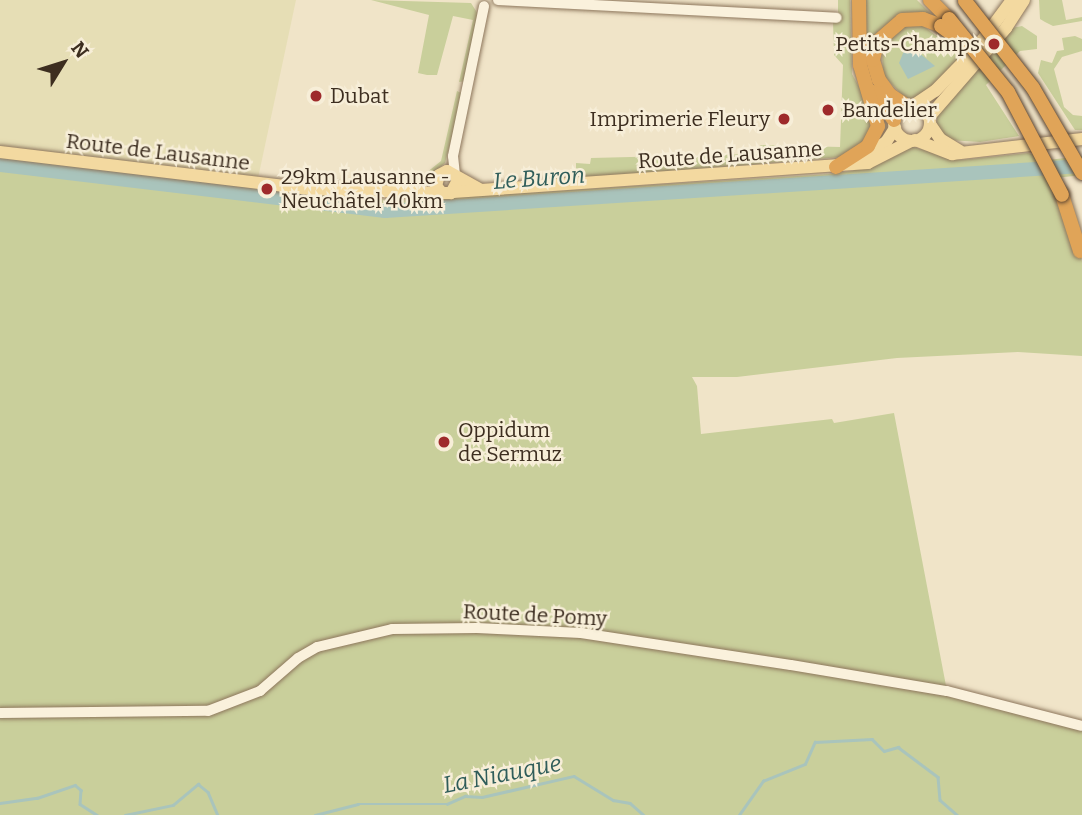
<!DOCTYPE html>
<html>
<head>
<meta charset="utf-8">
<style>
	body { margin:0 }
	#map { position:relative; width:1082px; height:815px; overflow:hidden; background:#f0e4c8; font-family:Bitter,serif }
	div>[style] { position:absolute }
	.farmland>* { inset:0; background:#e6deb5 }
	.green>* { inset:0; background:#c9cf9b }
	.water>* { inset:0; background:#a9c4bc }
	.stream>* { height:2.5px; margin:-1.25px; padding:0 1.25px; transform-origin:1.25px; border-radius:1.25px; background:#a9c4bc }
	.river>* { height:14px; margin:-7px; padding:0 7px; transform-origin:7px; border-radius:7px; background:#a9c4bc }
	.roads { filter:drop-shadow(0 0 2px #8d765c) drop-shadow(0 0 2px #8d765c) }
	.minor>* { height:10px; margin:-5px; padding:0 5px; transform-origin:5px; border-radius:5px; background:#faf1dc }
	.major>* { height:12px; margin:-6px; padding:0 6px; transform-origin:6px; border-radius:6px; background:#f3d9a0 }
	.major>.ring { margin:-6px; padding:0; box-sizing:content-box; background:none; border:12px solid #f3d9a0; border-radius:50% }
	.highway>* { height:14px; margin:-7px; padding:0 7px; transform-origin:7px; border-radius:7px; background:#e0a458 }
	.bridges { filter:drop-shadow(0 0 2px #5b4430) drop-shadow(0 0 2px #5b4430) }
	.highway-bridge>* { height:14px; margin:-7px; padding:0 7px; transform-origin:7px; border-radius:7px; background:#e0a458 }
	.dots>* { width:19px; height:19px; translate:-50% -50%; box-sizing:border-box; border:4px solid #f7eed8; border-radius:50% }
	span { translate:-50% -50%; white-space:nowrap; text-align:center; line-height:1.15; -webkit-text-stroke:5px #f7eed8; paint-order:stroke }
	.poi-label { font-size:21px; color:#3d2e20 }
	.right { translate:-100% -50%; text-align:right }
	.left { translate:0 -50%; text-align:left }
	.street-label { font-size:21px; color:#3d2e20 }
	.water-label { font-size:23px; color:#2f5d5a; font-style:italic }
	.north { position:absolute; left:28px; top:28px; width:70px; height:70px; -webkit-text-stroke:5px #f7eed8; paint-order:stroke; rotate:52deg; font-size:19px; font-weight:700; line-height:28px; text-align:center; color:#3d2e20 }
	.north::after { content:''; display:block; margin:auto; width:24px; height:32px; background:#3d2e20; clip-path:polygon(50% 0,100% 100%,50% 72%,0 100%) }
</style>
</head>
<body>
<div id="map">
	<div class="farmland">
		<i style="clip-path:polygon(0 0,296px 0,257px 183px,0 152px)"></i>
	</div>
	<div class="green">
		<i style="clip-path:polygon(371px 0,471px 3px,478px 14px,466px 81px,459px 82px,473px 20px,453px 16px,437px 75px,427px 75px,418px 73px,429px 15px)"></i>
		<i style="clip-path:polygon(838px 0,850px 0,852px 74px,872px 111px,871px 138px,841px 157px,576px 179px,576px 163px,590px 164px,591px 158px,751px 154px,761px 145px,840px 147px,843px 65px,834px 55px,833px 22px,838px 22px)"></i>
		<i style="clip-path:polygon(864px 0,917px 0,933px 16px,901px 16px,878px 32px,877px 90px,865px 66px)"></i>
		<i style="clip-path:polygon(1039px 0,1062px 0,1066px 20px,1082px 17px,1082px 21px,1053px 26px,1045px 22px,1040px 19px)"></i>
		<i style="clip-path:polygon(922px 25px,963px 56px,941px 79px,917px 97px,906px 99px,883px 75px,882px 47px,903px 26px)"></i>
		<i style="clip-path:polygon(1022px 26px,1037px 36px,1037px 49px,1020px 51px,986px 85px,1019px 136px,980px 142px,949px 140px,937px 126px,937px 113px,1012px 28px)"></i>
		<i style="clip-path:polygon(1075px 36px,1082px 39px,1082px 51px,1062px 57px,1054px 69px,1064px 107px,1073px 115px,1082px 116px,1082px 130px,1075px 130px,1038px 73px,1041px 60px,1052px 63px,1057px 51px,1064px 50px,1062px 38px)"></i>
		<i style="clip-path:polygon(457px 91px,463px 94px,445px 163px,422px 183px,391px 187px,421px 177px,441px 161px)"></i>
		<i style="clip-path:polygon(913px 147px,961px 160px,1028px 153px,1048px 160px,1082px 156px,1082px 175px,1056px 178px,1082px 261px,1082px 356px,1018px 352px,897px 358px,737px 377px,692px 377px,697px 386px,701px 434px,832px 419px,834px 423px,894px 413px,947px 691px,1082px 726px,1082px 815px,0 815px,0 152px,395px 201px,829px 174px,852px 171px)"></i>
	</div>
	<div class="water">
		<i style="clip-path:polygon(913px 48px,935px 66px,908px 79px,899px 63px,904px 51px)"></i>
	</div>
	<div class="stream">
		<i style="left:0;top:803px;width:37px;rotate:-8deg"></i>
		<i style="left:37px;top:798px;width:40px;rotate:-18.9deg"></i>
		<i style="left:75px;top:785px;width:8px;rotate:40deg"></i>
		<i style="left:81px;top:790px;width:14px;rotate:94deg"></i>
		<i style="left:80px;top:804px;width:20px;rotate:33deg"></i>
		<i style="left:125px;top:815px;width:49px;rotate:-11.8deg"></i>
		<i style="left:173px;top:805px;width:33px;rotate:-40deg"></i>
		<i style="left:198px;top:784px;width:13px;rotate:39deg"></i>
		<i style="left:208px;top:792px;width:25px;rotate:67deg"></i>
		<i style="left:315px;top:815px;width:44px;rotate:-14.3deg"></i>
		<i style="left:358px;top:804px;width:89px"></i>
		<i style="left:447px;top:804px;width:20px;rotate:-24deg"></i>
		<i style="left:465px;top:796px;width:17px;rotate:3deg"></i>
		<i style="left:482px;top:797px;width:94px;rotate:-12.9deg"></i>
		<i style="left:574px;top:776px;width:46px;rotate:31.6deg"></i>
		<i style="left:613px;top:800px;width:17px;rotate:10deg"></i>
		<i style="left:630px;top:803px;width:18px;rotate:41deg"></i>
		<i style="left:739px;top:815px;width:42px;rotate:-54.8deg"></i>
		<i style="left:763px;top:781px;width:45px;rotate:-22deg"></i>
		<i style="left:805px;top:764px;width:24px;rotate:-66deg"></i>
		<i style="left:815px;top:742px;width:57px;rotate:-3deg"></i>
		<i style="left:872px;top:739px;width:17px;rotate:45deg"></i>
		<i style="left:884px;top:751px;width:15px;rotate:-16deg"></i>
		<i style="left:898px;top:747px;width:50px;rotate:36.9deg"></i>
		<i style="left:938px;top:777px;width:23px;rotate:85deg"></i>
		<i style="left:940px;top:800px;width:23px;rotate:41deg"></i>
	</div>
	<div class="river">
		<i style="left:0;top:165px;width:388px;rotate:6.8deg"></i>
		<i style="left:385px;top:211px;width:698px;rotate:-3.69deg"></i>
	</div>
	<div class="roads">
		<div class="minor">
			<i style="left:498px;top:0;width:339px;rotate:3deg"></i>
			<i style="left:455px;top:175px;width:19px;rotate:-96deg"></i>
			<i style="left:453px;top:156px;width:153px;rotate:-78.3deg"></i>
			<i style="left:0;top:713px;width:208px;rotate:-0.6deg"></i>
			<i style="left:208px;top:711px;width:56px;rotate:-21deg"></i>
			<i style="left:260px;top:691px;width:50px;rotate:-41deg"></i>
			<i style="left:298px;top:658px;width:22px;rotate:-30deg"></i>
			<i style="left:317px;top:647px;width:77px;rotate:-13.5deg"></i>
			<i style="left:392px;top:629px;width:85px;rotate:-0.7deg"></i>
			<i style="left:477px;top:628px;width:104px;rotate:2.8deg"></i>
			<i style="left:581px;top:633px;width:212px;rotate:8.7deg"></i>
			<i style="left:791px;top:665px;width:158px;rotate:9.5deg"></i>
			<i style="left:947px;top:691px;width:139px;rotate:14.5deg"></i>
		</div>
		<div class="major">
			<i style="left:914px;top:105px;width:25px;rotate:-34deg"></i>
			<i style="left:935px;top:91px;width:56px;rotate:-45.7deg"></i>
			<i style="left:974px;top:51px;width:64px;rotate:-53.3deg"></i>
			<i class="ring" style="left:894px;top:105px;width:24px;height:24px"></i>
			<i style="left:929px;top:117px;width:118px;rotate:-49.1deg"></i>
			<i style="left:1006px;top:28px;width:33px;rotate:-57deg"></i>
			<i style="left:930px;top:124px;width:18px;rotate:56deg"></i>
			<i style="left:940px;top:139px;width:23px;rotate:31deg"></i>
			<i style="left:915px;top:140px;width:40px;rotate:21deg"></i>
			<i style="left:952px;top:154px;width:131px;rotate:-6.6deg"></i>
			<i style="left:0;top:152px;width:314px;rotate:6.8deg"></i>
			<i style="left:312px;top:189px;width:130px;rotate:1.8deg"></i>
			<i style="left:860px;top:160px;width:32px;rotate:-35deg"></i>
			<i style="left:886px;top:142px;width:17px;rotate:-57deg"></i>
			<i style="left:458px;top:180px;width:15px;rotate:118deg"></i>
			<i style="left:451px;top:193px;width:9px;rotate:180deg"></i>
			<i style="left:442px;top:193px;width:9px;rotate:-131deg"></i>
			<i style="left:436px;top:186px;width:11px;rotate:-75deg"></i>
			<i style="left:439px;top:175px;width:9px;rotate:-27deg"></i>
			<i style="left:447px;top:171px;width:38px;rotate:29deg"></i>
			<i style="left:453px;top:192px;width:416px;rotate:-4deg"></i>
			<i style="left:868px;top:163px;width:48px;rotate:-27.1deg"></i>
		</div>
		<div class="highway">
			<i style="left:930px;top:0;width:27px;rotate:45deg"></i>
			<i style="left:873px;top:92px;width:35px;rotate:53deg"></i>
			<i style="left:907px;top:106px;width:20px;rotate:-147deg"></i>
			<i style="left:890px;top:95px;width:19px;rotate:-126deg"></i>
			<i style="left:879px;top:80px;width:21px;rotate:-107deg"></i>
			<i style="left:873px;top:60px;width:18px;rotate:-77deg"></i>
			<i style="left:877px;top:42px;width:33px;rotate:-41deg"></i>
			<i style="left:902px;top:20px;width:21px;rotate:-3deg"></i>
			<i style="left:923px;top:19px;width:19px;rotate:21deg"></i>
			<i style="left:836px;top:167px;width:38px;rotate:-33deg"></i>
			<i style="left:868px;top:146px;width:22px;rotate:-63deg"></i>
			<i style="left:878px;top:126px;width:64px;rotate:-106.4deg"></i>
			<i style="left:860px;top:65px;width:65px;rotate:-90.9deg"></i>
			<i style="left:1062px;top:195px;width:59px;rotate:72.2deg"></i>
		</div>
	</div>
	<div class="bridges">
		<div class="highway-bridge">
			<i style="left:965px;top:1px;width:110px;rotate:52deg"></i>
			<i style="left:1033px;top:88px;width:98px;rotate:60deg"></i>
			<i style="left:949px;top:19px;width:94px;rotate:51.1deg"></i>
			<i style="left:1008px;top:92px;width:116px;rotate:62.3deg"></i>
			<i style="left:941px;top:26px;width:24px;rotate:36deg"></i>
		</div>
	</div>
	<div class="dots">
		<i style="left:994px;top:44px;background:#9e2a2b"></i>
		<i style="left:316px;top:96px;background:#9e2a2b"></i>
		<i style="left:828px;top:110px;background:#9e2a2b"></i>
		<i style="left:784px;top:119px;background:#9e2a2b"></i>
		<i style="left:267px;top:189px;background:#9e2a2b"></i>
		<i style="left:444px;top:442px;background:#9e2a2b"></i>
	</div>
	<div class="poi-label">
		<span class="right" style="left:980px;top:44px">Petits-Champs</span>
		<span class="left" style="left:330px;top:96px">Dubat</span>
		<span class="left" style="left:842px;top:110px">Bandelier</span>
		<span class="right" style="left:770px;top:119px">Imprimerie Fleury</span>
		<span class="left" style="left:281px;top:189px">29km Lausanne -<br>Neuchâtel 40km</span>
		<span class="left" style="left:458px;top:442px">Oppidum<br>de Sermuz</span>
	</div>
	<div class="street-label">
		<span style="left:158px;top:152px;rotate:7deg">Route de Lausanne</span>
		<span style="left:730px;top:155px;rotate:-4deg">Route de Lausanne</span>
		<span style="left:535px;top:615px;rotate:3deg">Route de Pomy</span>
	</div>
	<div class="water-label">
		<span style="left:539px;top:178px;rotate:-4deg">Le Buron</span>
		<span style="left:502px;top:774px;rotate:-11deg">La Niauque</span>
	</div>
	<div class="north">N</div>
</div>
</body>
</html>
